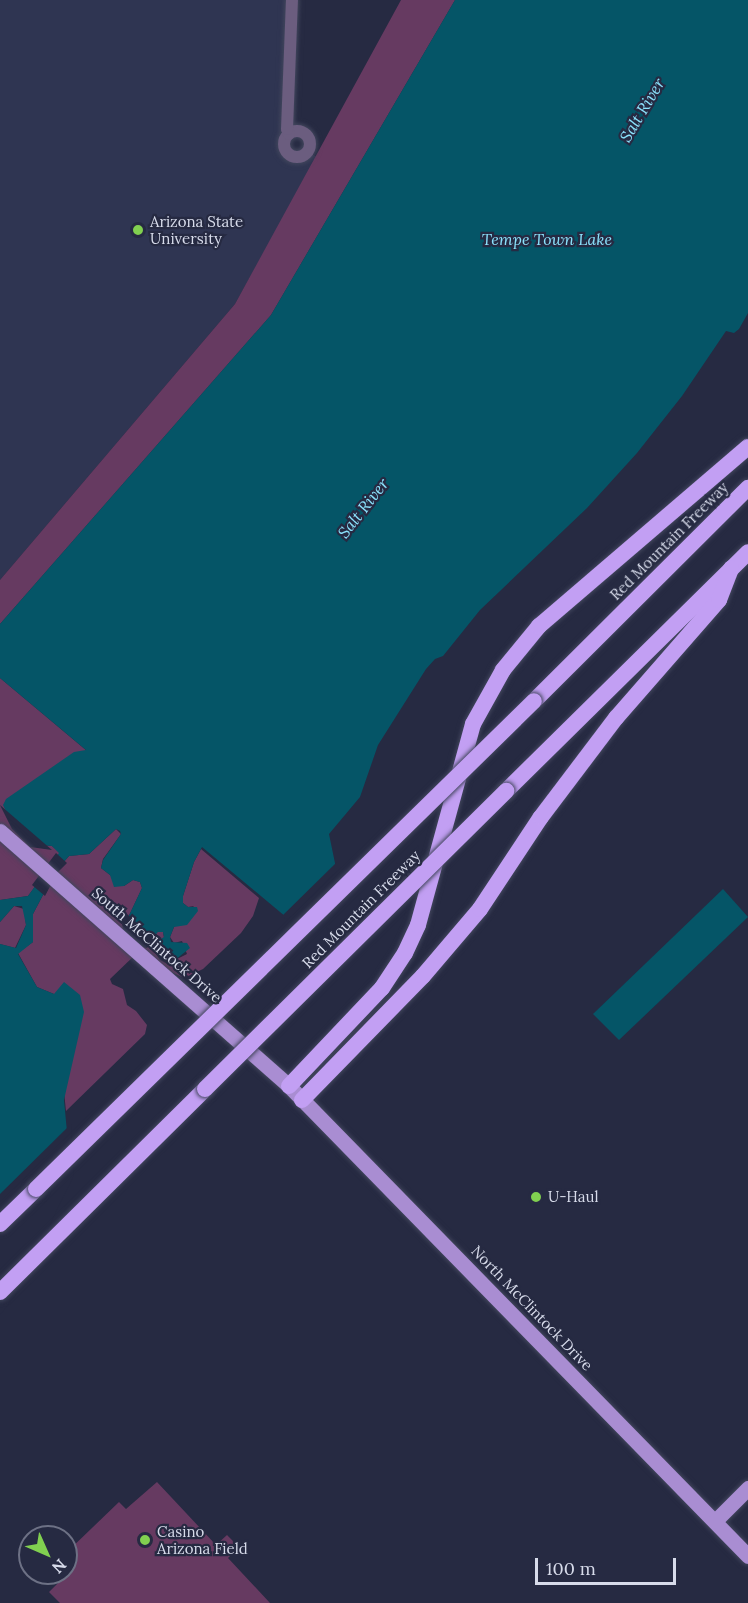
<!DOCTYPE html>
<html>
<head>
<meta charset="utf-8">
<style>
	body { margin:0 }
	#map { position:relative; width:748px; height:1603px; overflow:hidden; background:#262a42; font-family:Lora,serif }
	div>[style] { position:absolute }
	.built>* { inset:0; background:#2f3552 }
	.green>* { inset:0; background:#663a61 }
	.water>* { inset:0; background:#055567 }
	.pier>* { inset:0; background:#262a42 }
	.roads { filter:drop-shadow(0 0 2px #42465d) drop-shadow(0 0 2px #42465d) }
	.minor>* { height:12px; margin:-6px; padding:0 6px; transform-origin:6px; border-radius:6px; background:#6b5d7f }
	.minor>.ring { margin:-6px; padding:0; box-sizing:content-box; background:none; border:12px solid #6b5d7f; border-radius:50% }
	.major>* { height:15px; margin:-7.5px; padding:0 7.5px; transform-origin:7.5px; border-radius:7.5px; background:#a98dd2 }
	.highway>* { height:16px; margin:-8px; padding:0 8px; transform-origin:8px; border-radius:8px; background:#c29ff3 }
	.bridges { filter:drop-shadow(0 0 2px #42465d) drop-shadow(0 0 2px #42465d) }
	.highway-bridge>* { height:16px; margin:-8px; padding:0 8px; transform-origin:8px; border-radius:8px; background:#c29ff3 }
	.dots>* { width:16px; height:16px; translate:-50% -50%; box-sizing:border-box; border:3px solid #262a42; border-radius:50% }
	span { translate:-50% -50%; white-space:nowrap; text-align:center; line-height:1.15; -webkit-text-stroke:4.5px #262a42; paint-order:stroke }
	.poi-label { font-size:15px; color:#d7dbea }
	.left { translate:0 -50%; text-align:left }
	.street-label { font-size:15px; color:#d7dbea }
	.water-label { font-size:16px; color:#8be2fc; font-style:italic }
	.north { position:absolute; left:18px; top:1525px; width:60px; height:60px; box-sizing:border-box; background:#262a42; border:2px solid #6d7185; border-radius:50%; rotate:135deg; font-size:16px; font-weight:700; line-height:24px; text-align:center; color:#d7dbea }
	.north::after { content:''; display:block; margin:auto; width:21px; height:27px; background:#81d050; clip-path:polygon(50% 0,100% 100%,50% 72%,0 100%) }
	.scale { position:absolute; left:535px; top:1558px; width:141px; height:27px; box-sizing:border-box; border:3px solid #d7dbea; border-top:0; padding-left:8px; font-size:18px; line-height:21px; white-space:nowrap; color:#d7dbea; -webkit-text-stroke:4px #262a42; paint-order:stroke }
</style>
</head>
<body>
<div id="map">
	<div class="built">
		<i style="clip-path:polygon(0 0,292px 0,285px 146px,293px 156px,301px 156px,308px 152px,317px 157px,235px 304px,0 580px)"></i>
	</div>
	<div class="green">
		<i style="clip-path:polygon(401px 0,455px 0,271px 315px,0 624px,0 580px,235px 304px)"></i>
		<i style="clip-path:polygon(0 678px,87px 751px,32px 844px,52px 846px,60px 853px,28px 896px,0 900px)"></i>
		<i style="clip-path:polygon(116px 829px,121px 834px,103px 859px,101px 868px,124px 886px,133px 880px,140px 882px,142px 888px,125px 924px,163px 932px,164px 938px,159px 940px,175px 960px,187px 954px,182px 941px,174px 943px,170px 937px,174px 927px,194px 906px,188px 907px,183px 903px,183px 896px,194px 862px,201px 849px,259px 898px,253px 916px,241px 933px,203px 969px,184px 978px,135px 955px,110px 979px,112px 984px,123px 989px,127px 1005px,136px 1011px,147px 1025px,145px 1034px,66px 1111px,54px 994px,37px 987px,18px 953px,33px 942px,33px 914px,55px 872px,69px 856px,89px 854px)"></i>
		<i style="clip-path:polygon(14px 906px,24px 909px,26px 925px,15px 948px,0 944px,0 922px)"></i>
		<i style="clip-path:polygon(157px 1482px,216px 1545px,227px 1535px,239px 1547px,228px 1558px,270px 1603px,60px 1603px,49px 1592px,61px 1580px,57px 1576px,66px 1573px,70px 1564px,66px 1559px,66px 1553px,119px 1502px,126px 1509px)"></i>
	</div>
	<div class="water">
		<i style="clip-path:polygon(455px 0,748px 0,748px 313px,739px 329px,734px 333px,726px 331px,682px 396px,637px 453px,587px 508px,480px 610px,443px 656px,435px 659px,426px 669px,378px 745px,360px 797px,329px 834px,336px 868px,286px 917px,202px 847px,194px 862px,183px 896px,183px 903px,188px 907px,197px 907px,198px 911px,187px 925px,174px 927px,170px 937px,171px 942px,187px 943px,190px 948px,175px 960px,156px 949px,159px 940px,164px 937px,163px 932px,158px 932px,145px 945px,125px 924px,142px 888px,140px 882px,133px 880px,124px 886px,114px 887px,110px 875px,101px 868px,103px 860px,121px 834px,120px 831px,116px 829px,89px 854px,69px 856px,55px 872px,33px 914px,33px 942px,18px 954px,37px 987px,54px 994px,64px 982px,80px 995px,84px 1012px,64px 1100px,71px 1174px,0 1312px,0 944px,16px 948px,26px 925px,22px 906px,14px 906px,0 922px,0 900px,28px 896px,59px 853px,52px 846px,32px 844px,14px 828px,3px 805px,6px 799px,74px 752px,86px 750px,0 678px,0 624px,271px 315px)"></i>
		<i style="clip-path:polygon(723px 889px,748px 917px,619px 1040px,593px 1014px)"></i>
	</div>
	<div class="pier">
		<i style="clip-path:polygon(0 805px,52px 850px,30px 847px,12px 829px)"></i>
		<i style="clip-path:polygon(56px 853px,67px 863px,57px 873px,45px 896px,32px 885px)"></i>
		<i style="clip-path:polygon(338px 861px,338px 870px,288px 919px,281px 917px)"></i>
		<i style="clip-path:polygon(127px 914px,155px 939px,147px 948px,135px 946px,124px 935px,122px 924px)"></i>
		<i style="clip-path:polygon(156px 940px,179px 960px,177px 963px,169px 965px,160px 960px,153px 950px)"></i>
		<i style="clip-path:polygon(71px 1124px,74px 1175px,15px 1296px,0 1315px,0 1194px)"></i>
	</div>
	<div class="roads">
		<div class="minor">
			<i class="ring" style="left:284px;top:131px;width:14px;height:14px"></i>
			<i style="left:289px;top:134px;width:5px;rotate:-112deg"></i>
			<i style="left:287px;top:129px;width:129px;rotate:-87.8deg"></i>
		</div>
		<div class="major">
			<i style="left:0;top:831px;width:385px;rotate:41.4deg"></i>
			<i style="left:289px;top:1086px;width:657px;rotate:45.68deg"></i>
			<i style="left:715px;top:1521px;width:47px;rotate:-45deg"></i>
		</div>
		<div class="highway">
			<i style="left:534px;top:701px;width:302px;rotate:-44.9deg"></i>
			<i style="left:506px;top:791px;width:340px;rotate:-44.6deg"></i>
			<i style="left:289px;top:1086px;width:135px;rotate:-46.5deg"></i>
			<i style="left:382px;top:988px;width:42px;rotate:-56.7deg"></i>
			<i style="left:405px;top:953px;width:31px;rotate:-65deg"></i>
			<i style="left:418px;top:925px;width:208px;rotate:-74.7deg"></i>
			<i style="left:473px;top:724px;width:62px;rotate:-60.9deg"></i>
			<i style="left:503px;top:670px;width:57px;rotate:-50.7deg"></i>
			<i style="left:539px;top:626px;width:275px;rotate:-40.6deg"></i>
			<i style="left:302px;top:1100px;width:173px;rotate:-45.7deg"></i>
			<i style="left:423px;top:976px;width:88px;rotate:-49.6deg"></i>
			<i style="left:480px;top:909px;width:110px;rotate:-56.5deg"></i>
			<i style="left:541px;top:817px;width:124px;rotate:-52.9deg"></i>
			<i style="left:616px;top:718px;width:157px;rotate:-48.9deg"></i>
			<i style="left:719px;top:600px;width:34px;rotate:-69deg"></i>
			<i style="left:0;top:1224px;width:50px;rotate:-44.2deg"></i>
			<i style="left:0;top:1292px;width:289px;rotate:-44.7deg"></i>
		</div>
	</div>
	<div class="bridges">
		<div class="highway-bridge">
			<i style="left:205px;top:1089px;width:424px;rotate:-44.7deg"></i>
			<i style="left:36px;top:1189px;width:697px;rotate:-44.42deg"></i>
		</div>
	</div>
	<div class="dots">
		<i style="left:138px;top:230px;background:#81d050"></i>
		<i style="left:536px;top:1197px;background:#81d050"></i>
		<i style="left:145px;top:1540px;background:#81d050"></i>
	</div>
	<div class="poi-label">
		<span class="left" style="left:150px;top:230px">Arizona State<br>University</span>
		<span class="left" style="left:548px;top:1197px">U-Haul</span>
		<span class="left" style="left:157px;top:1540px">Casino<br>Arizona Field</span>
	</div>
	<div class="street-label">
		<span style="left:669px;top:541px;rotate:-45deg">Red Mountain Freeway</span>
		<span style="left:361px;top:909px;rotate:-45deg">Red Mountain Freeway</span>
		<span style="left:157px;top:945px;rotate:41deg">South McClintock Drive</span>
		<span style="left:532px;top:1308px;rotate:46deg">North McClintock Drive</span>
	</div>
	<div class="water-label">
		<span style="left:642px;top:110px;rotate:-59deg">Salt River</span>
		<span style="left:547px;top:239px">Tempe Town Lake</span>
		<span style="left:363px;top:508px;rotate:-52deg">Salt River</span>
	</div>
	<div class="north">N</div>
	<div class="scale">100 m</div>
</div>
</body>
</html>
